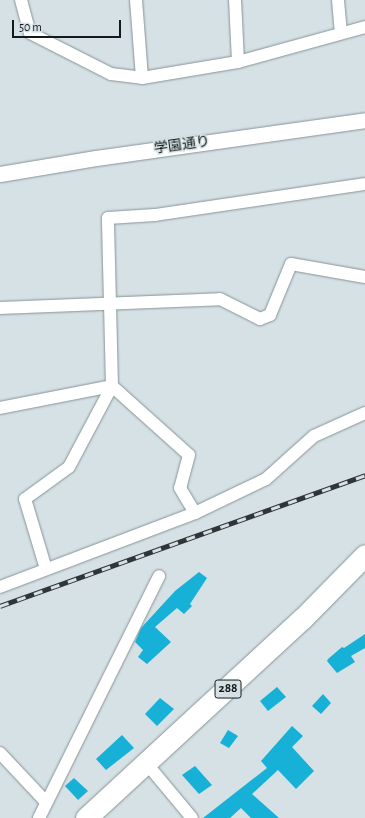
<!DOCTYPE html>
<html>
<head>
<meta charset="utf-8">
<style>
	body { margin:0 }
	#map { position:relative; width:365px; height:818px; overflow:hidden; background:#d5e1e5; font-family:"Alegreya Sans","Noto Sans JP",sans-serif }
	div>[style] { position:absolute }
	.building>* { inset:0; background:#17b0d6 }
	.roads { filter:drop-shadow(0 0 1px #879397) drop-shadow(0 0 1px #879397) }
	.minor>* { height:12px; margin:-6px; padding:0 6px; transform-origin:6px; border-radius:6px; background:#fff }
	.tertiary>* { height:15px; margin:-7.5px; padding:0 7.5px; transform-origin:7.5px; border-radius:7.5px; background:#fff }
	.trunk>* { height:21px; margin:-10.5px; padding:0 10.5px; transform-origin:10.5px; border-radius:10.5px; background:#fff }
	.rail>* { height:4.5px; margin-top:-2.25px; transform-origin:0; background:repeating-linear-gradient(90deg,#d5e1e5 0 9px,#303637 0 18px); box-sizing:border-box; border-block:1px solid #303637 }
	span { translate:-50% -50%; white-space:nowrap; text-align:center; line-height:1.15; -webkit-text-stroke:3px #d5e1e5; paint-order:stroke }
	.shield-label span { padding:1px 3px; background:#d5e1e5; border:1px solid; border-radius:3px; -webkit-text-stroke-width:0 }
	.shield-label { font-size:13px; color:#14191a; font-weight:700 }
	.street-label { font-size:14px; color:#14191a }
	.scale { position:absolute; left:12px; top:20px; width:109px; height:18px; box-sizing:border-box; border:2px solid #14191a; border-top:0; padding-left:5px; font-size:12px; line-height:14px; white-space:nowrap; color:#14191a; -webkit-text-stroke:3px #d5e1e5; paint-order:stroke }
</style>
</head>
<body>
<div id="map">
	<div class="building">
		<i style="clip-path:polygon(199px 572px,207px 578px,190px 604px,192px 606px,184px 614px,177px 608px,155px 627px,171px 642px,147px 664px,138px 657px,143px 650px,135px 642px,141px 628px,175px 591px)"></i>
		<i style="clip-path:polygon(365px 634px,365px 648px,351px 656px,355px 662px,337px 673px,327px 661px,328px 659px,342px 647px,344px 648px)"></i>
		<i style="clip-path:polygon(277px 687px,286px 697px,268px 711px,260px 701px)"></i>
		<i style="clip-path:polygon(323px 694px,331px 703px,321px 714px,312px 706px)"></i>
		<i style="clip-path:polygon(160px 698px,174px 709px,157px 726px,145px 714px)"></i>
		<i style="clip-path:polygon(292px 726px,303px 736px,292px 747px,314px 771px,296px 789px,278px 770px,252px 794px,279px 818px,251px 818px,241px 808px,230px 818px,203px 818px,267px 768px,261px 761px)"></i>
		<i style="clip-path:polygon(228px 730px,238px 736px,229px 748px,220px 743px)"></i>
		<i style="clip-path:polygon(122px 735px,134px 748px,106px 770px,96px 759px)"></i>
		<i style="clip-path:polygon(195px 766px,212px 785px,199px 794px,182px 775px)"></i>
		<i style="clip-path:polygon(74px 778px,88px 791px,78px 800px,65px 786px)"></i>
	</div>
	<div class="roads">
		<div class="minor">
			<i style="left:21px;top:0;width:34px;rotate:75deg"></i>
			<i style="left:30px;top:33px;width:91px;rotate:26.8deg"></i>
			<i style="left:111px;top:74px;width:31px;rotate:7deg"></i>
			<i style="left:142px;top:78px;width:97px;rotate:-9.5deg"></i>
			<i style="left:238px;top:62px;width:132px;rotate:-15.4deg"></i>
			<i style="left:136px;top:0;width:78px;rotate:85.6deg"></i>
			<i style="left:235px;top:0;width:62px;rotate:87.2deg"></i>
			<i style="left:338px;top:0;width:33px;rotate:85deg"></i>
			<i style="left:0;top:308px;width:220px;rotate:-2.3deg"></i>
			<i style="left:220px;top:299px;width:45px;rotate:26.6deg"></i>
			<i style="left:260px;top:319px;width:11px;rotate:-22deg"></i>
			<i style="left:270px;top:315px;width:55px;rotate:-67.6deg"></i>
			<i style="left:291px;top:264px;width:75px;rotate:10deg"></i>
			<i style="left:112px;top:386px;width:103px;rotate:41.9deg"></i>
			<i style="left:189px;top:455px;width:34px;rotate:105deg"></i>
			<i style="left:180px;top:488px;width:29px;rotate:59deg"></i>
			<i style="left:0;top:408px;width:114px;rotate:-11.1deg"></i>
			<i style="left:46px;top:569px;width:73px;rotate:-106.7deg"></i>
			<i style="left:25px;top:499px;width:54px;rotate:-36deg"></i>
			<i style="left:69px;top:467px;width:92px;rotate:-62deg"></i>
			<i style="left:112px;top:386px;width:168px;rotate:-91.4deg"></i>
			<i style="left:108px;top:218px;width:47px;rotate:-3.7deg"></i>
			<i style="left:155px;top:215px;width:212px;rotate:-8.4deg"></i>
			<i style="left:0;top:587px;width:209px;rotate:-20.8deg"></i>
			<i style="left:195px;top:513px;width:79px;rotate:-25.6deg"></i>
			<i style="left:266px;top:479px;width:64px;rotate:-41.9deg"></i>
			<i style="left:314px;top:436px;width:56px;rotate:-24.3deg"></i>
			<i style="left:0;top:753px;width:67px;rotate:46.8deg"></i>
			<i style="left:147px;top:764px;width:70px;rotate:50.2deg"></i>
			<i style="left:39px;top:818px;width:270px;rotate:-63.6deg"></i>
		</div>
		<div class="tertiary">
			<i style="left:0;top:174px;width:97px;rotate:-9.5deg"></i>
			<i style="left:96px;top:158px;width:272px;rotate:-8deg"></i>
		</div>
		<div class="trunk">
			<i style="left:86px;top:818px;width:295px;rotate:-42.7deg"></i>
			<i style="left:303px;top:618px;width:88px;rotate:-45.5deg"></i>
		</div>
	</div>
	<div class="rail">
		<i style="left:0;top:606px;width:388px;rotate:-19.7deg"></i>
	</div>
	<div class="shield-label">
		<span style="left:228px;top:689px">288</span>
	</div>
	<div class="street-label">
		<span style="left:182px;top:145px;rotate:-8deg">学園通り</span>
	</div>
	<div class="scale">50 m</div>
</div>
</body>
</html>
